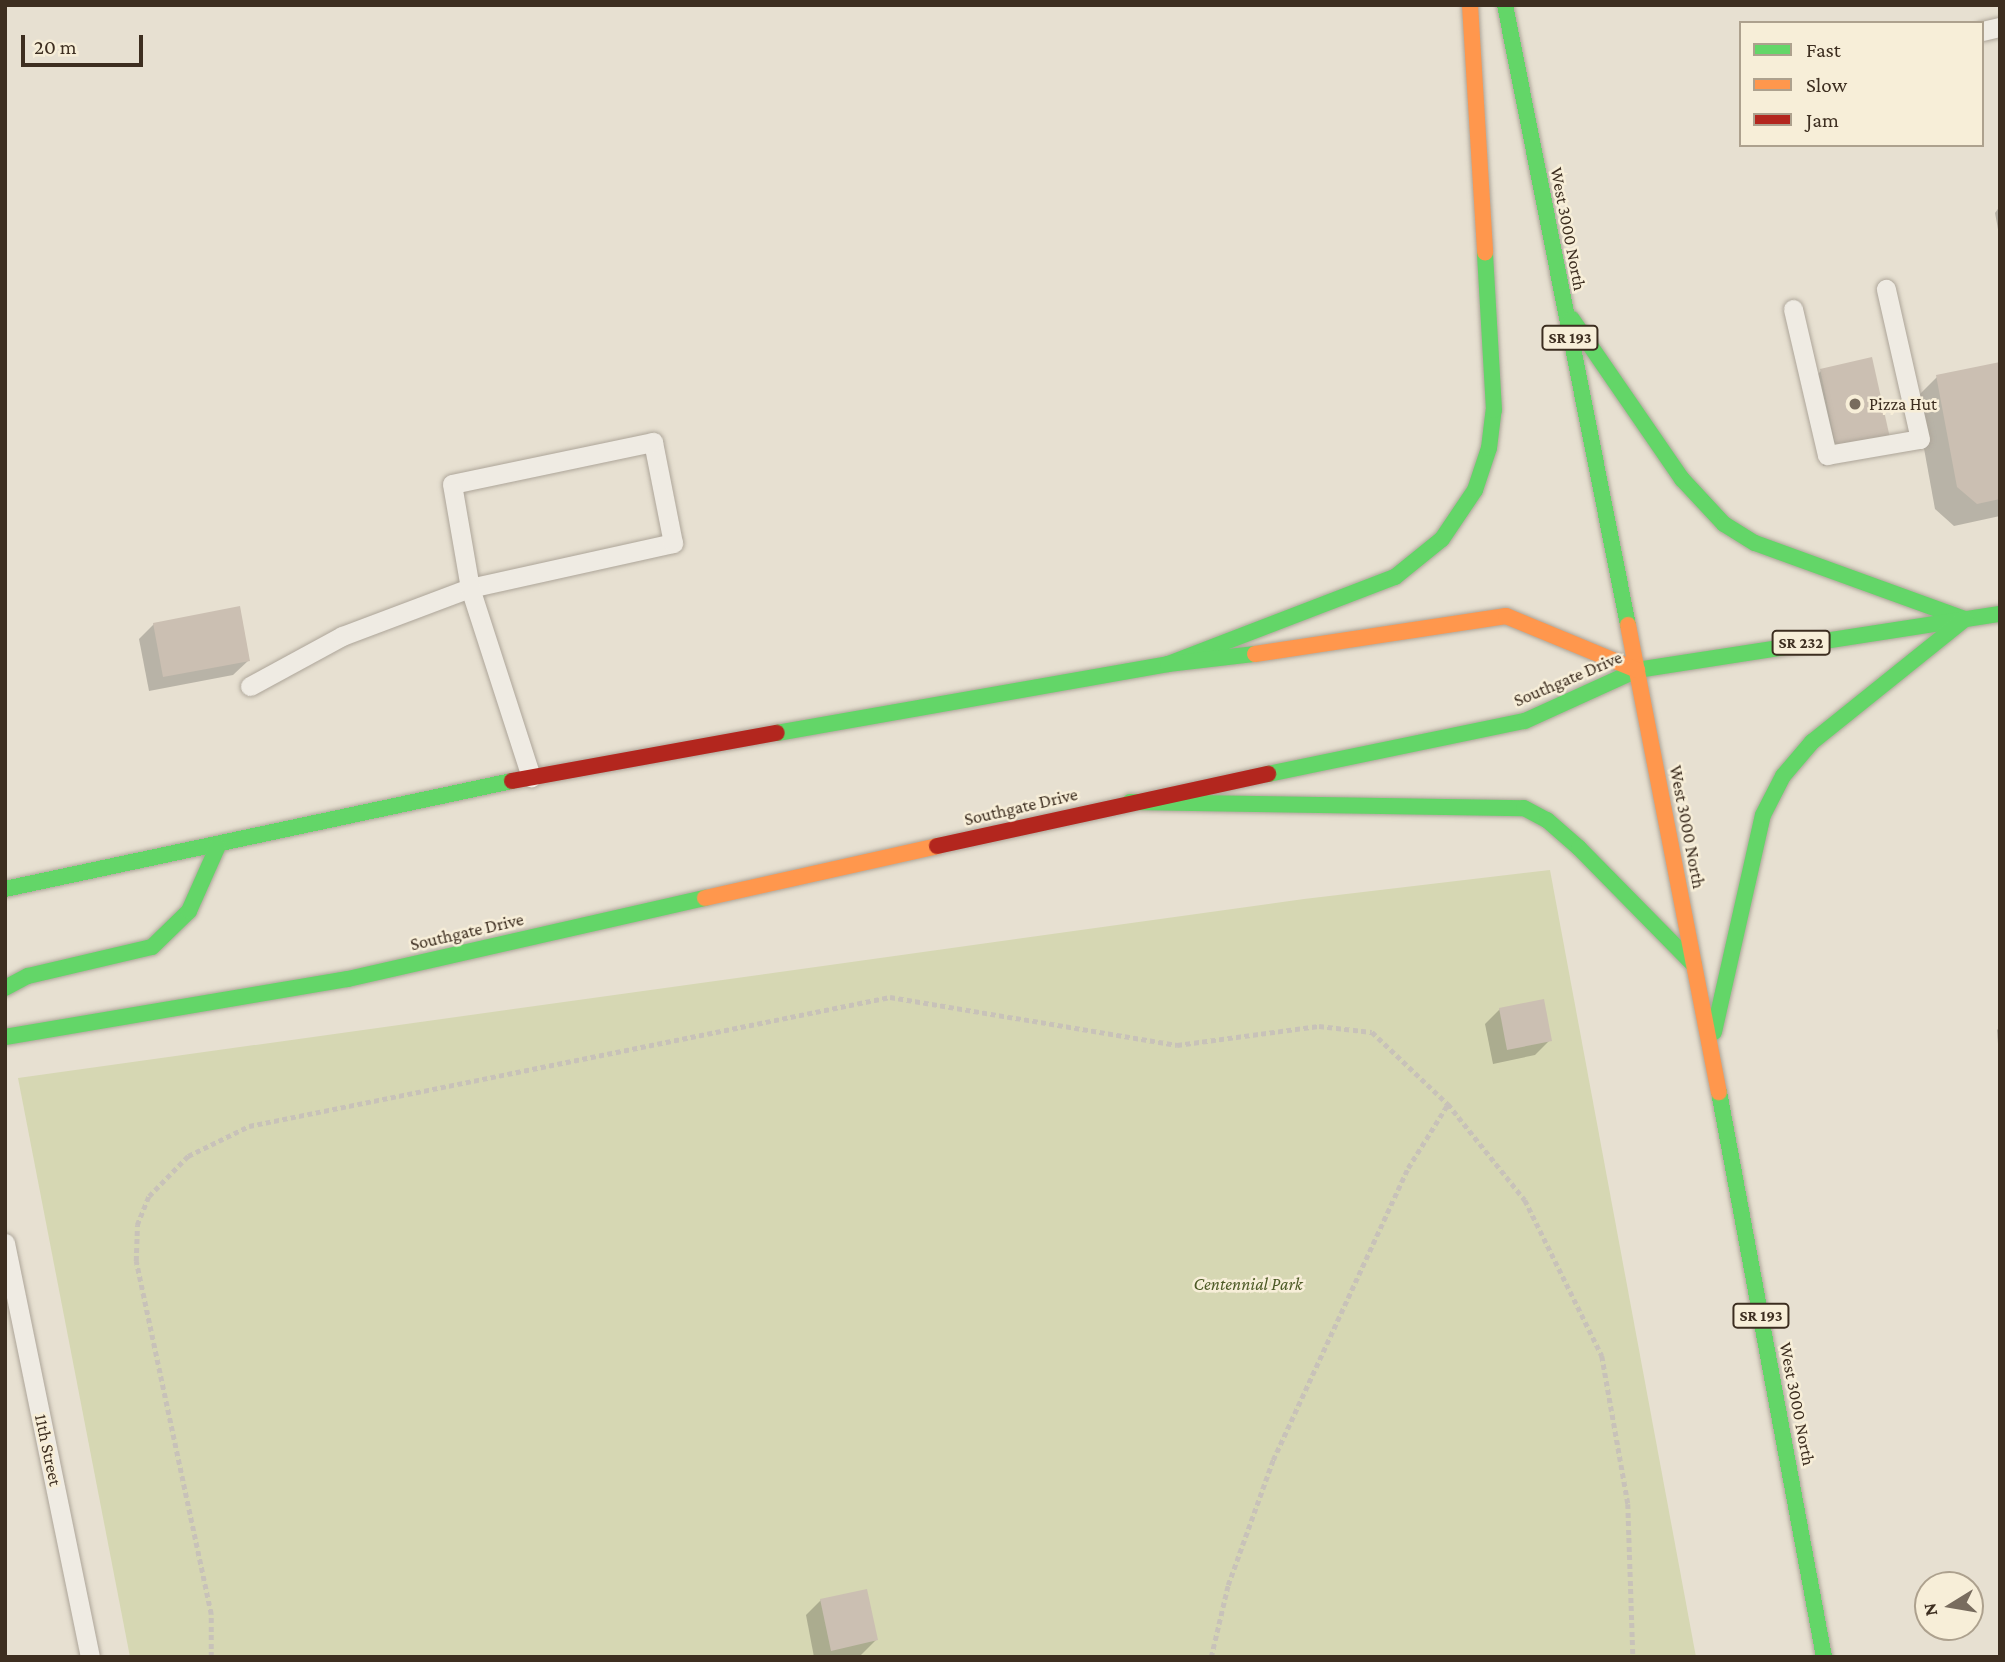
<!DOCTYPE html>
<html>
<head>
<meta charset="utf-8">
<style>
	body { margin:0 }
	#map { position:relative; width:2005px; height:1662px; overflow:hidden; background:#e7e0d1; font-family:"Crimson Pro",serif }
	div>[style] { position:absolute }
	.green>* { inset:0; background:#d6d7b3 }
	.shadow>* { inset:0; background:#0003 }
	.building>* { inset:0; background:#cbbfb2 }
	.path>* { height:4.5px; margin-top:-2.25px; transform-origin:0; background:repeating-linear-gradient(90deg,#c8c2b9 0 5px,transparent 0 8.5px) }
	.roads { filter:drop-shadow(0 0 2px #ada599) drop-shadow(0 0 2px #ada599) }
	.lane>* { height:19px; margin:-9.5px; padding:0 9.5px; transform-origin:9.5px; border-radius:9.5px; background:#efebe3 }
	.fast>* { height:16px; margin:-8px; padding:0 8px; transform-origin:8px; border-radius:8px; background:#63d668 }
	.slow>* { height:16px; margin:-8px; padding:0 8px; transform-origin:8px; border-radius:8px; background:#ff974d }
	.jam>* { height:16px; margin:-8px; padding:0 8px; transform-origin:8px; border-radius:8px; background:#b3261e }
	.dots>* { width:19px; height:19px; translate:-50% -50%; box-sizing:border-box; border:4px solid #f7eed8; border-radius:50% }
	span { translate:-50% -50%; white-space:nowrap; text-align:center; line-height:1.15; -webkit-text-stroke:5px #f7eed8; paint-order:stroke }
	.shield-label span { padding:2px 5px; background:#f7eed8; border:2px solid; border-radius:5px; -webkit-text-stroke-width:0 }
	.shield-label { font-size:16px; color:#3d2e20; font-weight:700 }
	.street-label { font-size:18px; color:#3d2e20 }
	.poi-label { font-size:18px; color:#3d2e20 }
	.left { translate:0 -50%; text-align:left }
	.park-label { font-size:18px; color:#4d5a26; font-style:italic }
	.frame { position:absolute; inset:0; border:7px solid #3d2e20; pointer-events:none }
	.legend { position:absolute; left:1739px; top:21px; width:245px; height:126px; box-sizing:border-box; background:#f7eed8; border:2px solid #ada18e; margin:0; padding:9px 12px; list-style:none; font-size:21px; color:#3d2e20 }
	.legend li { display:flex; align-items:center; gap:14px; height:35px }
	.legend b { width:35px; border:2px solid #ada18e }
	.north { position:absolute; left:1914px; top:1571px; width:70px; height:70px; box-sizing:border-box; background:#f7eed8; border:2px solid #ada18e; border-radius:50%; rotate:259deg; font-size:19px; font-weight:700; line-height:28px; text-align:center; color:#3d2e20 }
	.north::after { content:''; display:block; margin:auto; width:24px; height:32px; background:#786c5e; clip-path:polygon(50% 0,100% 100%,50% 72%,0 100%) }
	.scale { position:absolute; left:21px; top:35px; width:122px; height:32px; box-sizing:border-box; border:4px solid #3d2e20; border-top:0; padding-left:9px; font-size:21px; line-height:24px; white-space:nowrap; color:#3d2e20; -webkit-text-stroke:5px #f7eed8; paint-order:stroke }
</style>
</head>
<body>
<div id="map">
	<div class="green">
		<i style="clip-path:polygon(1550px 870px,1696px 1657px,130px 1657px,18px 1078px,1304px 899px)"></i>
	</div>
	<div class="shadow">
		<i style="clip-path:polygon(2000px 206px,2000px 240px,1995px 213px)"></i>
		<i style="clip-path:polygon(2000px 363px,2000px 516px,1954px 526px,1935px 509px,1915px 399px,1937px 377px)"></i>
		<i style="clip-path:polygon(1821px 371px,1873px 453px,1823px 466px,1806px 386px)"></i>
		<i style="clip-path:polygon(154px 624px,249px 660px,233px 675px,149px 691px,139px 639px)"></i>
		<i style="clip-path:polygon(1500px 1009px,1550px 1040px,1535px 1055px,1493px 1064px,1485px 1024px)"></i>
		<i style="clip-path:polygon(2000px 1027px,2000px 1071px,1997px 1030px)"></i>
		<i style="clip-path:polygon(821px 1600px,876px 1640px,861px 1655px,814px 1657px,806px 1615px)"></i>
	</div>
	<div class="building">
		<i style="clip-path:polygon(1872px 357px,1890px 438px,1837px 452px,1820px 369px)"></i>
		<i style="clip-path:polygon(2000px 362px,2000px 499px,1977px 504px,1957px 487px,1936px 375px)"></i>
		<i style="clip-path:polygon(240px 606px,250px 661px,163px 677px,153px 623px)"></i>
		<i style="clip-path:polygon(1544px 999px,1552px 1041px,1507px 1050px,1499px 1008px)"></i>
		<i style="clip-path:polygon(867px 1589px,878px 1640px,831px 1651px,820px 1599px)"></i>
	</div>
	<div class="path">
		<i style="left:211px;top:1657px;width:43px;rotate:-90deg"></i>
		<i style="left:211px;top:1614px;width:361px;rotate:-102deg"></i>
		<i style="left:136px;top:1261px;width:36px;rotate:-88deg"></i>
		<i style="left:137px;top:1225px;width:31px;rotate:-68deg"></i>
		<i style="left:149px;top:1196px;width:56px;rotate:-45.7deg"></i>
		<i style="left:188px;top:1156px;width:68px;rotate:-26.2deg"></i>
		<i style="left:249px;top:1126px;width:654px;rotate:-11.38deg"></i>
		<i style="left:890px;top:997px;width:291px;rotate:9.5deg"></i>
		<i style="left:1177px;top:1045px;width:143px;rotate:-7.6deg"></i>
		<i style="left:1319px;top:1026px;width:53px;rotate:6.5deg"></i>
		<i style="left:1372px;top:1032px;width:105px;rotate:43.5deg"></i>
		<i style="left:1448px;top:1104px;width:123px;rotate:51.3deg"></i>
		<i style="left:1525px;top:1200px;width:174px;rotate:63.7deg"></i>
		<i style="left:1602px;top:1356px;width:150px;rotate:80deg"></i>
		<i style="left:1628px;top:1504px;width:153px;rotate:88.1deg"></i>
		<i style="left:1211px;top:1657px;width:74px;rotate:-76.7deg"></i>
		<i style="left:1228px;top:1585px;width:133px;rotate:-70.2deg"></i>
		<i style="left:1273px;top:1460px;width:322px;rotate:-65.2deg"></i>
		<i style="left:1408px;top:1168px;width:75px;rotate:-58deg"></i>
	</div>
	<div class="roads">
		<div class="lane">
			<i style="left:1982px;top:31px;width:18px;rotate:-13deg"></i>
			<i style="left:1793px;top:309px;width:150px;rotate:76.9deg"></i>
			<i style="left:1827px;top:455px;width:94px;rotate:-9.8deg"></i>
			<i style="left:1920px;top:439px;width:154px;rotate:-102.8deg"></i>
			<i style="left:250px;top:686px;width:105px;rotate:-28.5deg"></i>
			<i style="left:342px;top:636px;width:137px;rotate:-20.6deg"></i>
			<i style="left:470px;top:588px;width:208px;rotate:-12.5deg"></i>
			<i style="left:673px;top:543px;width:103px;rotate:-101.2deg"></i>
			<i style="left:653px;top:442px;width:205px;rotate:168.2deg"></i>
			<i style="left:452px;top:484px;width:106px;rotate:80.2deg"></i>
			<i style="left:470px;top:588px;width:199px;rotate:72.1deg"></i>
			<i style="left:5px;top:1243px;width:423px;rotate:78.4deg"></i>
		</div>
		<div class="fast">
			<i style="left:1505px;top:5px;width:632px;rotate:78.78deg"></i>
			<i style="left:1572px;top:319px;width:194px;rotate:55.5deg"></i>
			<i style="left:1682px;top:479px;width:62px;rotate:47deg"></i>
			<i style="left:1724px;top:524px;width:36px;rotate:32deg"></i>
			<i style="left:1755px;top:543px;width:223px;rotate:19.9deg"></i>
			<i style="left:1168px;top:664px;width:243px;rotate:-21deg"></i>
			<i style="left:1395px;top:577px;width:60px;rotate:-39deg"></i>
			<i style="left:1442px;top:539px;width:59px;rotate:-56deg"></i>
			<i style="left:1475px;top:490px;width:44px;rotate:-71.6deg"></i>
			<i style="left:1489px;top:448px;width:38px;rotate:-83deg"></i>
			<i style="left:1494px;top:410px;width:157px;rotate:-93.3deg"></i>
			<i style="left:1637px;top:670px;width:367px;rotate:-8.8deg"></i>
			<i style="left:777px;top:733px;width:397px;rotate:-10deg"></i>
			<i style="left:1168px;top:664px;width:88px;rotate:-6.6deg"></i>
			<i style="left:1268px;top:774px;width:262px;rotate:-11.7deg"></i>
			<i style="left:1525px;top:721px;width:123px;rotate:-24.5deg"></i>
			<i style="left:1130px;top:802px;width:394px;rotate:0.9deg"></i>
			<i style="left:1524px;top:808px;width:26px;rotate:28deg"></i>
			<i style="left:1547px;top:820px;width:43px;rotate:41.2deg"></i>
			<i style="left:1579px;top:848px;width:164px;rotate:45.5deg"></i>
			<i style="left:5px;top:889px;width:518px;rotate:-12.03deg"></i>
			<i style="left:5px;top:988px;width:26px;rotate:-28deg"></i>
			<i style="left:28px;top:976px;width:127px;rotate:-13.2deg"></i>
			<i style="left:152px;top:947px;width:52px;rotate:-44.2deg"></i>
			<i style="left:189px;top:911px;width:71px;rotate:-66deg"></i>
			<i style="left:1714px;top:1032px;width:222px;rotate:-77.3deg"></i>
			<i style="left:1763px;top:815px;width:44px;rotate:-62.9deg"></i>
			<i style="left:1783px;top:776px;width:45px;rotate:-49.5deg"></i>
			<i style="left:1812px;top:742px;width:196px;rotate:-38.8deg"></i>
			<i style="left:5px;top:1037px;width:348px;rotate:-9.6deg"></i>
			<i style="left:348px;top:979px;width:366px;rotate:-12.8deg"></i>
			<i style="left:1719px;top:1092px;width:575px;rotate:79.47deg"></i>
		</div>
		<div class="slow">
			<i style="left:1470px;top:5px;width:248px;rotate:86.5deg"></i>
			<i style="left:1628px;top:625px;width:476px;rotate:79deg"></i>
			<i style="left:1255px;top:654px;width:254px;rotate:-8.6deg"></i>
			<i style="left:1506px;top:616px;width:142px;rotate:22.4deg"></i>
			<i style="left:705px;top:898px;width:238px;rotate:-12.6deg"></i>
		</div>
		<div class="jam">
			<i style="left:512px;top:781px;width:269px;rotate:-10.3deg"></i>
			<i style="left:937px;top:846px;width:339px;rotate:-12.3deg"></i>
		</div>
	</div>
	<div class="dots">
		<i style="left:1855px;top:404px;background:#786c5e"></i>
	</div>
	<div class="shield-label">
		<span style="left:1570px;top:338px">SR 193</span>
		<span style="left:1801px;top:643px">SR 232</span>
		<span style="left:1761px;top:1316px">SR 193</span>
	</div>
	<div class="street-label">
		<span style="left:1568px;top:229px;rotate:79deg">West 3000 North</span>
		<span style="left:1568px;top:679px;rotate:-23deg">Southgate Drive</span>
		<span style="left:1021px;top:807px;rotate:-13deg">Southgate Drive</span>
		<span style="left:1687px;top:827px;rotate:79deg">West 3000 North</span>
		<span style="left:467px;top:932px;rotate:-13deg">Southgate Drive</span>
		<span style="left:1797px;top:1404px;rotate:79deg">West 3000 North</span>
		<span style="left:48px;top:1450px;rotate:78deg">11th Street</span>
	</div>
	<div class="poi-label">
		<span class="left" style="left:1869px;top:404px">Pizza Hut</span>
	</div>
	<div class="park-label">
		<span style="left:1248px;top:1284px">Centennial Park</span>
	</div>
	<div class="frame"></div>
	<ul class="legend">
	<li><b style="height:9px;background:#63d668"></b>Fast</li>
	<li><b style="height:9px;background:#ff974d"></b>Slow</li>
	<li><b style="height:9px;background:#b3261e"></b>Jam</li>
	</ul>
	<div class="north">N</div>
	<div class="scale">20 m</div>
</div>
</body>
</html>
